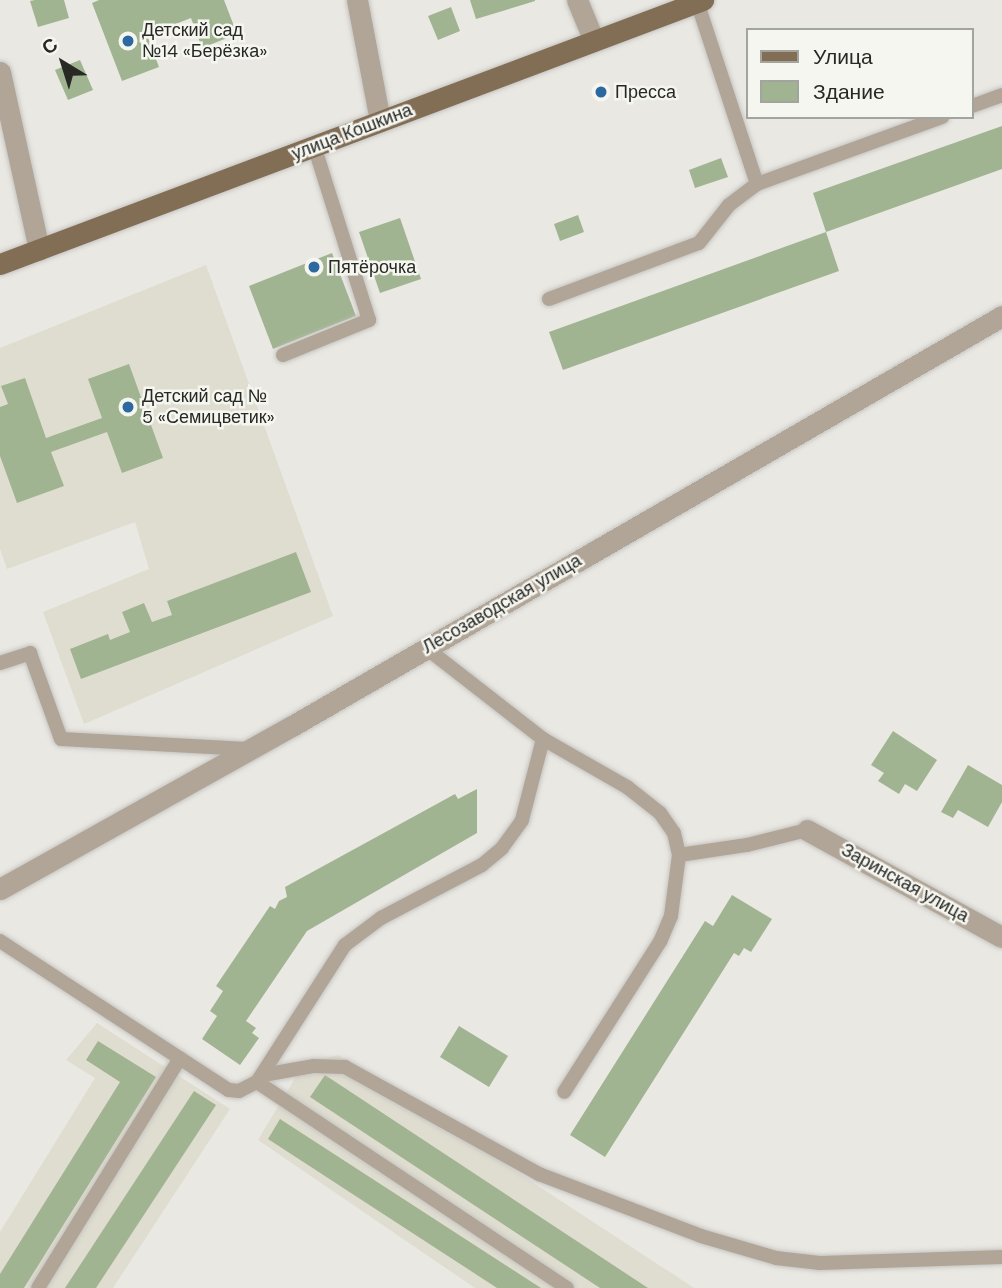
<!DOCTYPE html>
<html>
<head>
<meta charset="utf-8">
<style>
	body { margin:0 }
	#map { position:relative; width:1002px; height:1288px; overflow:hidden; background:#e9e8e3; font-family:"DM Sans",sans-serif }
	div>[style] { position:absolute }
	.built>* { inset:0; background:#dfddd0 }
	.building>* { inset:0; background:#a1b491 }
	.roads { filter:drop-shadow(0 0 2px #c6c5c1) drop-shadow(0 0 2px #c6c5c1) }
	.lane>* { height:14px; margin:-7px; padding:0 7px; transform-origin:7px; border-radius:7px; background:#b1a598 }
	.street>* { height:21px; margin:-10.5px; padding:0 10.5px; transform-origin:10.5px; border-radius:10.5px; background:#b1a598 }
	.primary>* { height:21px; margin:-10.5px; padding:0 10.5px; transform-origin:10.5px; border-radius:10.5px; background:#826d55 }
	.dots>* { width:19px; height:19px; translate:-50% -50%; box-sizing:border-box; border:4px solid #f6f6f0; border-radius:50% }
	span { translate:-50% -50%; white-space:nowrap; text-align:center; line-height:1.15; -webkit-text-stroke:5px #f6f6f0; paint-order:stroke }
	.poi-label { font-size:18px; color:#282825 }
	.left { translate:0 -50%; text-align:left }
	.street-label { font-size:18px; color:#282825 }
	.legend { position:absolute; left:746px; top:28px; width:228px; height:91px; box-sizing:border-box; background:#f6f6f0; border:2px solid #a4a49f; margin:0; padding:9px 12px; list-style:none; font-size:21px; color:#282825 }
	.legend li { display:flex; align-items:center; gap:14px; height:35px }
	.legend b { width:35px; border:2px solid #a4a49f }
	.north { position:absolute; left:28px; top:28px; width:70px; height:70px; -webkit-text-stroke:5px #f6f6f0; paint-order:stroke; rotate:322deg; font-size:19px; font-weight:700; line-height:28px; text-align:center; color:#282825 }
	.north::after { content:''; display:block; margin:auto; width:24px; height:32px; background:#282825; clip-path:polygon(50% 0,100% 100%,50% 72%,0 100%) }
</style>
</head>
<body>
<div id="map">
	<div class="built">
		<i style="clip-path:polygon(206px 265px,333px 616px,84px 724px,43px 612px,149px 569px,135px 522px,7px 569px,0 549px,0 348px)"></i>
		<i style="clip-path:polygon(97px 1023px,230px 1109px,113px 1288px,0 1288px,0 1232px,95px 1078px,66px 1060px)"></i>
		<i style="clip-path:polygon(338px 1055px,694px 1288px,475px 1288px,258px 1140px,303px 1065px)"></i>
	</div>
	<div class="building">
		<i style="clip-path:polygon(35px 0,64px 0,69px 18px,38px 27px,30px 1px)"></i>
		<i style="clip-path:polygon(99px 0,224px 0,237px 34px,202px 48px,191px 18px,147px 35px,159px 67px,122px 81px,92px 3px)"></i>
		<i style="clip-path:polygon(470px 0,535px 0,535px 1px,476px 19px)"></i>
		<i style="clip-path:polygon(451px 7px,460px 31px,438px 40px,428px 16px)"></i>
		<i style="clip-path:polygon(80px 60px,93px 90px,68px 100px,55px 70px)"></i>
		<i style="clip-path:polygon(1002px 126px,1002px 169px,826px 232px,813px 193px)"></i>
		<i style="clip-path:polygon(721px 158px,728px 177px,695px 188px,689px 170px)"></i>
		<i style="clip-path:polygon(578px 215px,584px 232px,560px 241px,554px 224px)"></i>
		<i style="clip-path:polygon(400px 218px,421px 279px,380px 293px,359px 232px)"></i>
		<i style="clip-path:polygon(826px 232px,839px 271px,563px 370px,549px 332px)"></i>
		<i style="clip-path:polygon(332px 253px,356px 316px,273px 349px,249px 286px)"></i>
		<i style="clip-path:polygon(129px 364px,163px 458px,122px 473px,107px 432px,51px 452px,64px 486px,17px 503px,0 456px,0 407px,8px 404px,1px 386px,25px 378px,46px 438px,102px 418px,88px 379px)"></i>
		<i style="clip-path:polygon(296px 552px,311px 592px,81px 679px,70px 649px,108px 634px,110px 640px,130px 632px,122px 612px,144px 603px,152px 622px,172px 615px,167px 601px)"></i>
		<i style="clip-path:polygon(893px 731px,937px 760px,917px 791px,905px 784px,899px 794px,878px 781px,884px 773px,871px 765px)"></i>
		<i style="clip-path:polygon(968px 765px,1002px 785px,1002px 802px,988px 827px,958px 810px,953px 818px,941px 812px)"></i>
		<i style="clip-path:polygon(477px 789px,477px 833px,307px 931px,246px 1021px,256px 1028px,252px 1033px,259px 1038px,240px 1065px,202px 1039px,217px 1016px,210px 1011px,223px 991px,216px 986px,270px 906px,275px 909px,279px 901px,287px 897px,285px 887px,455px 794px,458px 799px)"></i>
		<i style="clip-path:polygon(732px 895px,772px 919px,751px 952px,744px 948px,739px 956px,734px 953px,605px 1157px,570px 1135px,705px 921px,713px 926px)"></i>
		<i style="clip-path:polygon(459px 1026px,508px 1056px,489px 1087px,440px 1057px)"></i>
		<i style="clip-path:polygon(98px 1041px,156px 1077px,24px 1288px,0 1288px,0 1274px,120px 1082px,86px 1060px)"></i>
		<i style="clip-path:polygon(325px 1075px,648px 1288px,600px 1288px,310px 1097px)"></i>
		<i style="clip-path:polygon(194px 1091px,216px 1105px,96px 1288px,65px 1288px)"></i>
		<i style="clip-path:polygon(280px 1119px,541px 1288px,497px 1288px,268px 1139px)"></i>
	</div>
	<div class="roads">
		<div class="lane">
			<i style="left:972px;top:106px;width:32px;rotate:-20deg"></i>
			<i style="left:757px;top:184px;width:197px;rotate:-19.9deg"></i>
			<i style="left:549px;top:299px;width:160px;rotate:-20.5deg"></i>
			<i style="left:699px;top:243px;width:48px;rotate:-51.7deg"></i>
			<i style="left:729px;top:205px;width:35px;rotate:-37deg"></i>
			<i style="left:757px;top:184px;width:192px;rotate:-108.2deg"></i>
			<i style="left:283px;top:355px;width:93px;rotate:-22.1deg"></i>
			<i style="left:369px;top:320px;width:182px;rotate:-107.5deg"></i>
			<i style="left:0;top:663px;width:32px;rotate:-18deg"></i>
			<i style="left:30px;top:653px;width:91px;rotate:70.2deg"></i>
			<i style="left:61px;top:739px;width:187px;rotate:3.1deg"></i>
			<i style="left:543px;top:739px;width:97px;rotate:29.7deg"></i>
			<i style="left:627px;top:787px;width:42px;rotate:38.2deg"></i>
			<i style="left:660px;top:813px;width:24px;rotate:55deg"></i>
			<i style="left:674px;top:833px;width:23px;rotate:77deg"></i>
			<i style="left:679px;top:855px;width:62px;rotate:97.5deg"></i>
			<i style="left:671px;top:916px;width:26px;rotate:113deg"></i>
			<i style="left:661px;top:940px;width:180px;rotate:122.5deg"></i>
			<i style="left:679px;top:855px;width:69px;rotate:-8.4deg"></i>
			<i style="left:747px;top:845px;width:62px;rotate:-14deg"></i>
			<i style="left:0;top:941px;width:273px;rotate:33.1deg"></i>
			<i style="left:229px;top:1090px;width:10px;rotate:6deg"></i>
			<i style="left:239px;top:1091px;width:20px;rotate:-27deg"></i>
			<i style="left:257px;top:1082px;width:163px;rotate:-57.3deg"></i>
			<i style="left:345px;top:945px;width:45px;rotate:-36.9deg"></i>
			<i style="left:381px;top:918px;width:114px;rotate:-27.7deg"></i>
			<i style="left:482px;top:865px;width:26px;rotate:-40deg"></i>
			<i style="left:502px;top:848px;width:34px;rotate:-54deg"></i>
			<i style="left:522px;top:820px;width:84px;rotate:-75.5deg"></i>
			<i style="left:543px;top:739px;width:148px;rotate:-142.1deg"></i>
			<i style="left:263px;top:1075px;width:52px;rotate:-10deg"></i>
			<i style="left:314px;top:1066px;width:31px;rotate:2deg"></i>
			<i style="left:345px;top:1067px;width:222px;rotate:28.9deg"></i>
			<i style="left:539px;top:1174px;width:173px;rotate:20.9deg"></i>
			<i style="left:701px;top:1236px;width:78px;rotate:16.3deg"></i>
			<i style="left:776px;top:1258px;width:44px;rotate:6.5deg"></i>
			<i style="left:820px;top:1263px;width:182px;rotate:-1.9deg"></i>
			<i style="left:257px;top:1082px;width:372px;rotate:33.6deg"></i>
			<i style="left:38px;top:1288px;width:270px;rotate:-58.3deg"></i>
		</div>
		<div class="street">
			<i style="left:357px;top:0;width:123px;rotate:79.2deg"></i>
			<i style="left:577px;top:0;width:44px;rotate:67.5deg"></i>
			<i style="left:0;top:72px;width:182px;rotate:77.6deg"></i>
			<i style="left:807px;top:830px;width:222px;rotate:28.8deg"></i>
			<i style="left:0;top:889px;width:334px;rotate:-29.2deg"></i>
			<i style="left:292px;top:726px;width:820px;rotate:-30deg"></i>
		</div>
		<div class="primary">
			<i style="left:0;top:264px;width:751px;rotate:-20.58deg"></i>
		</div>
	</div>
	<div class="dots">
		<i style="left:128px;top:41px;background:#2c69a0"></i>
		<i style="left:601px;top:92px;background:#2c69a0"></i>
		<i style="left:314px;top:267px;background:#2c69a0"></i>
		<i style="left:128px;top:407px;background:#2c69a0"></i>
	</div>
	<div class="poi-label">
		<span class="left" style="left:142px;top:41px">Детский сад<br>№14 «Берёзка»</span>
		<span class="left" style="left:615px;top:92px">Пресса</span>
		<span class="left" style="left:328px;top:267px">Пятёрочка</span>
		<span class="left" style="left:142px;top:407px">Детский сад №<br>5 «Семицветик»</span>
	</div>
	<div class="street-label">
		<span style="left:352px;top:132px;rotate:-21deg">улица Кошкина</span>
		<span style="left:502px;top:604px;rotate:-30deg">Лесозаводская улица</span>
		<span style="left:905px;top:883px;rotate:29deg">Заринская улица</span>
	</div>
	<ul class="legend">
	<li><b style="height:9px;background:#826d55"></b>Улица</li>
	<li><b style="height:19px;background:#a1b491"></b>Здание</li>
	</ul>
	<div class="north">С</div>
</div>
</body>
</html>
